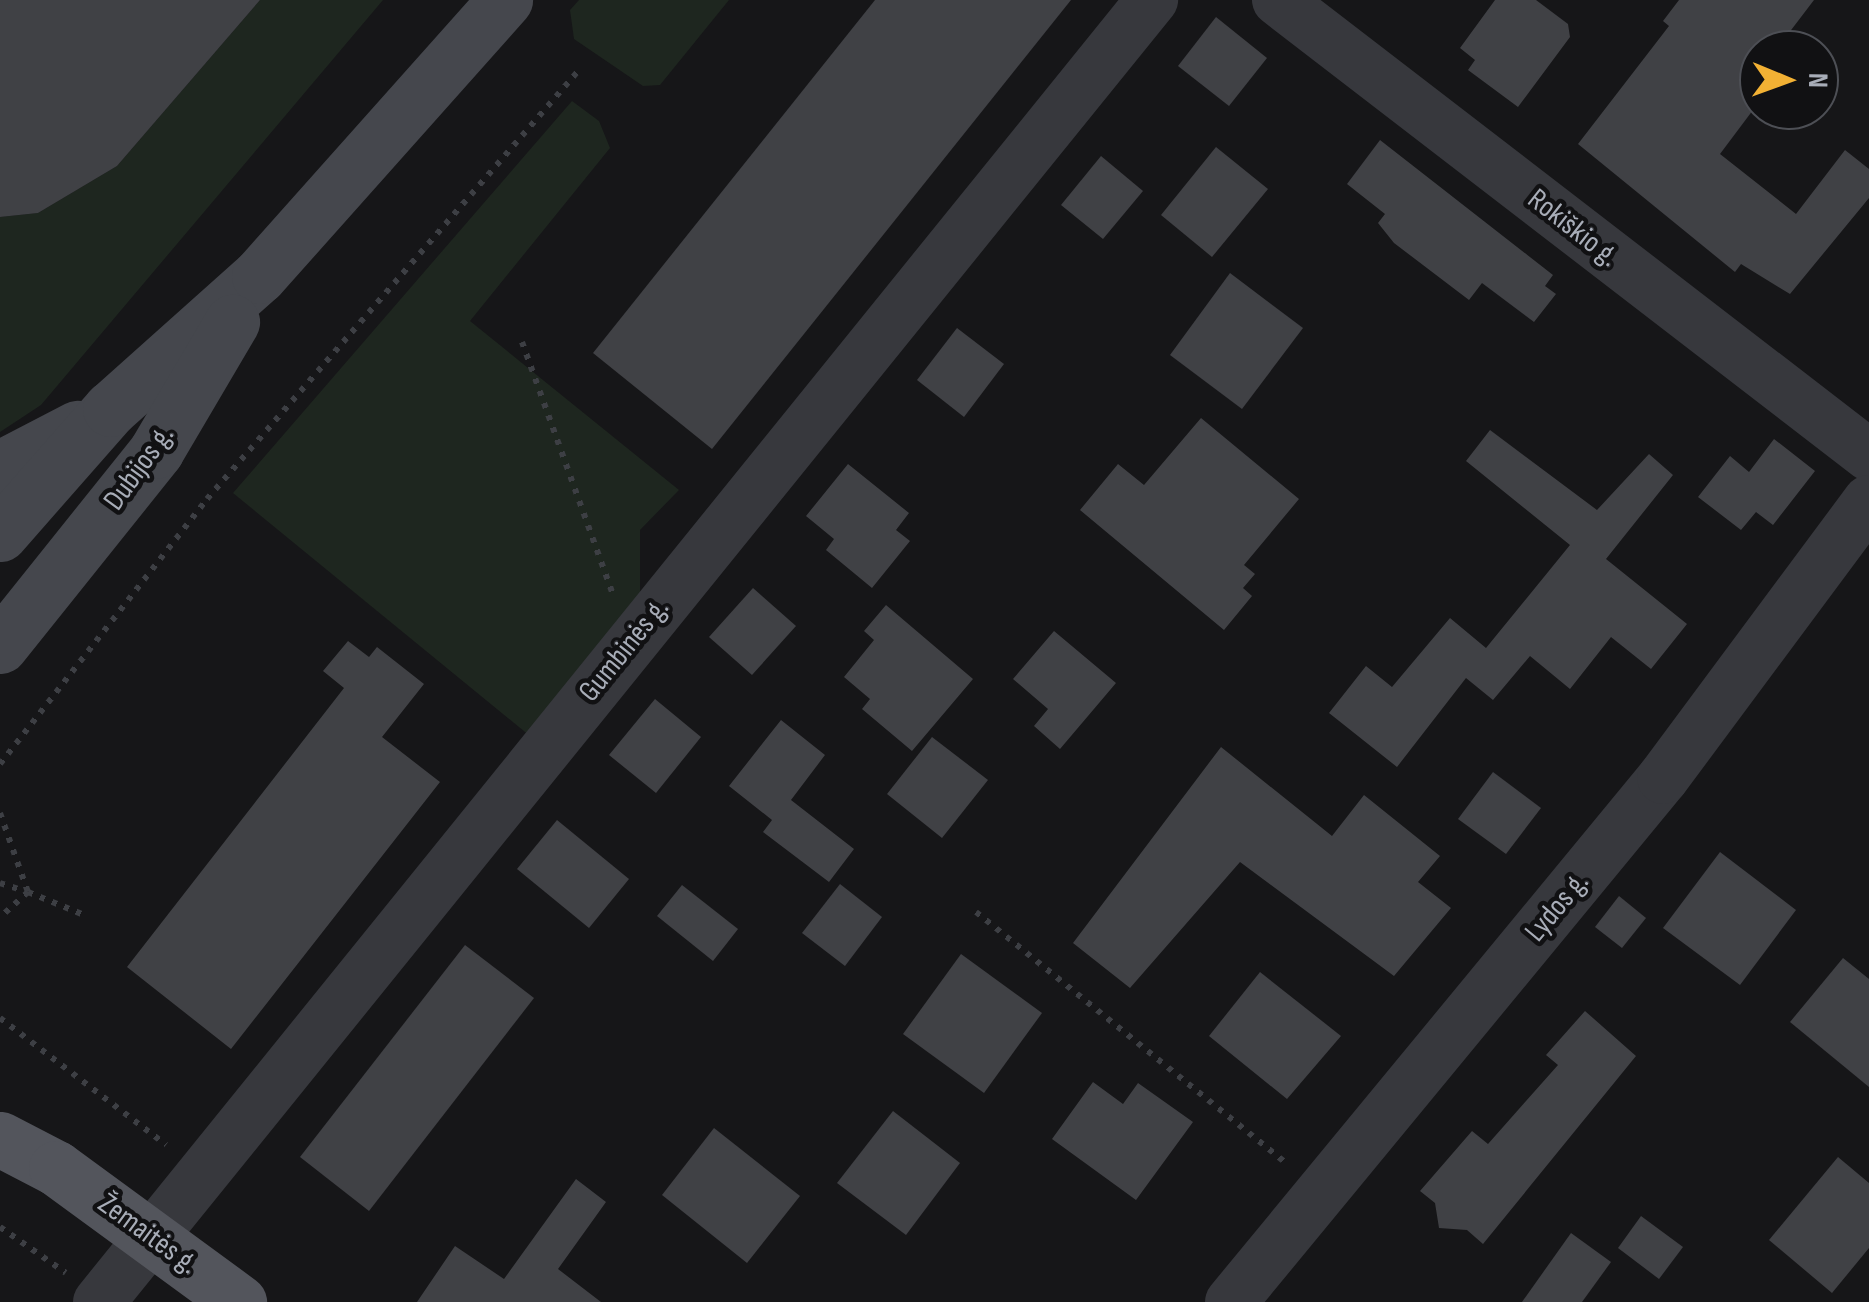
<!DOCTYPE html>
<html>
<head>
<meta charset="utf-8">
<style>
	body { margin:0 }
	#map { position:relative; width:1869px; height:1302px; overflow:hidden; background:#161618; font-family:"Sofia Sans Condensed",sans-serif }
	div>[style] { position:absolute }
	.green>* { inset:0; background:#1e261f }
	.building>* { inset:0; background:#404145 }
	.path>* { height:6px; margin-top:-3px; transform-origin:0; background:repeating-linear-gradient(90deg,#3d3f44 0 5px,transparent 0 13px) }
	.street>* { height:52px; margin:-26px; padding:0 26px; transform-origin:26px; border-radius:26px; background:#37383d }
	.secondary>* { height:55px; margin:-27.5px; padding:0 27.5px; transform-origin:27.5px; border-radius:27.5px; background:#45474d }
	.primary>* { height:55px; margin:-27.5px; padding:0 27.5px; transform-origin:27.5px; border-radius:27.5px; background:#53555c }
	span { translate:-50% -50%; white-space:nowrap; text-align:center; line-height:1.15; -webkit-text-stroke:9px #111113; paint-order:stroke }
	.street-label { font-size:30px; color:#a8adb8 }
	.north { position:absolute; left:1739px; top:30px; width:100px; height:100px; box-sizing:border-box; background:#111113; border:2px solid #4d4f55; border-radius:50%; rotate:91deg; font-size:28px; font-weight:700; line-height:40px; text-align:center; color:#a8adb8 }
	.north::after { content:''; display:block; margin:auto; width:35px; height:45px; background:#f2b134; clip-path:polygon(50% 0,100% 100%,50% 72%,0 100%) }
</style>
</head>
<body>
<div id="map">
	<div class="green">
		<i style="clip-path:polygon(260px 0,383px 0,41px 405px,0 432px,0 217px,38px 213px,117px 166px)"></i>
		<i style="clip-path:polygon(579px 0,729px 0,660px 85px,643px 86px,574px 39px,570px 10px)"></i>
		<i style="clip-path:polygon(572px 101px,599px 121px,610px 148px,470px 321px,679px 490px,640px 530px,640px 599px,530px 736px,233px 493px)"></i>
	</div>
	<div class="building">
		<i style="clip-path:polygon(0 0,260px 0,117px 166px,38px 213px,0 217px)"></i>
		<i style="clip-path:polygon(875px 0,1071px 0,712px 449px,593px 353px)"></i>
		<i style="clip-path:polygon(1495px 0,1536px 0,1568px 24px,1570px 37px,1518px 107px,1468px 70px,1475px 60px,1460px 48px)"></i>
		<i style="clip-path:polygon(1679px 0,1814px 0,1776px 50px,1759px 50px,1759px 102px,1720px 154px,1796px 214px,1845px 150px,1869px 169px,1869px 198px,1790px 294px,1741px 264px,1735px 272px,1578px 144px,1669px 26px,1663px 21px)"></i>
		<i style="clip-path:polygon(1216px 17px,1267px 58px,1229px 106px,1178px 66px)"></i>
		<i style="clip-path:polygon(1380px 140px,1553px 275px,1545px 286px,1556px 294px,1534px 322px,1482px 283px,1469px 300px,1394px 243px,1378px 223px,1385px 214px,1347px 184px)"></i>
		<i style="clip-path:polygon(1216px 147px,1268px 189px,1212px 257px,1161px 215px)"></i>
		<i style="clip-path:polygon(1101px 156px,1143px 191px,1103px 239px,1061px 205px)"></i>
		<i style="clip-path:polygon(1230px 273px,1303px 328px,1242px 409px,1170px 355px)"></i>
		<i style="clip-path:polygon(957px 328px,1004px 364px,964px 417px,917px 380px)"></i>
		<i style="clip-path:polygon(1201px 418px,1299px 499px,1244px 565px,1255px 574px,1243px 588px,1252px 596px,1224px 630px,1080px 510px,1118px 464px,1144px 485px)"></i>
		<i style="clip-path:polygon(1490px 430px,1597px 510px,1649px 454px,1673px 475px,1606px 559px,1687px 624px,1651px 669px,1611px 637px,1570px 689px,1530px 656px,1493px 700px,1466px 678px,1397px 767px,1329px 713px,1366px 666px,1392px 687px,1450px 618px,1486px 648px,1570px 545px,1466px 461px)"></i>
		<i style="clip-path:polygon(1774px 439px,1815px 471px,1773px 525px,1756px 512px,1741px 530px,1698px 497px,1730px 456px,1749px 472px)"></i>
		<i style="clip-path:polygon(848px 464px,909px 513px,896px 530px,910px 541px,872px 588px,826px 550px,834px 539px,806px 516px)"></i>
		<i style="clip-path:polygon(753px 588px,796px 626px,752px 675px,709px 637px)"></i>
		<i style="clip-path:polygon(886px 605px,973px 679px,912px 751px,862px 709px,870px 699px,844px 677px,874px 640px,864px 631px)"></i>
		<i style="clip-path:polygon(1054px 631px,1116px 683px,1060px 749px,1034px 726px,1048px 709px,1013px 679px)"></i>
		<i style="clip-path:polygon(348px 641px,369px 657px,377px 647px,424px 684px,382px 737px,440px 782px,231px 1049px,127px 967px,344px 688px,323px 671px)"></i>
		<i style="clip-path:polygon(655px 699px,701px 737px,656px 793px,609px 755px)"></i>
		<i style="clip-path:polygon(781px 720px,825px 755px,791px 800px,854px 849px,829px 882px,763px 832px,772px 820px,729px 786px)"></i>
		<i style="clip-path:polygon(932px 737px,988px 780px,942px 838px,887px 794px)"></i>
		<i style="clip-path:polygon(1221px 747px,1332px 836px,1364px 795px,1440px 856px,1418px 882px,1451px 908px,1394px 976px,1240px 862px,1130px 988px,1073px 943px)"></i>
		<i style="clip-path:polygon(1493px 772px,1541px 808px,1506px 854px,1458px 819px)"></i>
		<i style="clip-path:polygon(557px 820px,629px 879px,589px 928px,517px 869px)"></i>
		<i style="clip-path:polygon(1720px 852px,1796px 910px,1740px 985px,1663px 928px)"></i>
		<i style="clip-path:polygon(840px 884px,882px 917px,845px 966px,802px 933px)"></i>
		<i style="clip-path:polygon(682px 885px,738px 929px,713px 961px,657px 916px)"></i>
		<i style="clip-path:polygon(1619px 896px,1646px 918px,1622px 948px,1595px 927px)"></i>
		<i style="clip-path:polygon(465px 945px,534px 998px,369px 1211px,300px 1157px)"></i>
		<i style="clip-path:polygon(961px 954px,1042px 1013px,984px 1093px,903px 1034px)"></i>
		<i style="clip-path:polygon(1843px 958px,1869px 979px,1869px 1087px,1790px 1022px)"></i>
		<i style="clip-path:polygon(1260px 972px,1341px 1036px,1287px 1099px,1209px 1036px)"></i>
		<i style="clip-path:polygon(1585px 1011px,1636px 1056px,1483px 1244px,1467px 1230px,1439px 1228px,1435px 1203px,1420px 1191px,1472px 1131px,1488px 1144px,1558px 1065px,1546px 1055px)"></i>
		<i style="clip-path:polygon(1093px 1082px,1123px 1104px,1138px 1083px,1193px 1122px,1136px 1200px,1052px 1139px)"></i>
		<i style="clip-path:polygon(893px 1111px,960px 1163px,906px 1235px,837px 1183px)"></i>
		<i style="clip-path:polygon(714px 1128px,800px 1196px,747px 1263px,662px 1195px)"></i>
		<i style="clip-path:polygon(1838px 1157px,1869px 1183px,1869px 1248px,1832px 1293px,1769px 1240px)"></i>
		<i style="clip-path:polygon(576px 1179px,606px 1202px,558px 1269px,601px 1302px,417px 1302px,455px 1246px,504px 1279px)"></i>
		<i style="clip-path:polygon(1641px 1216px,1683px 1247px,1659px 1279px,1618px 1248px)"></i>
		<i style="clip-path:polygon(1571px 1233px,1611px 1262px,1582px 1302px,1522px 1302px)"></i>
	</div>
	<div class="path">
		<i style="left:522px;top:342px;width:269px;rotate:70.2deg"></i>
		<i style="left:0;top:764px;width:336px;rotate:-52deg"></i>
		<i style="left:207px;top:499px;width:568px;rotate:-49.07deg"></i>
		<i style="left:0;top:813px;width:84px;rotate:70.5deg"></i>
		<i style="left:28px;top:892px;width:61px;rotate:22.3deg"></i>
		<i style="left:0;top:883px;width:29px;rotate:18deg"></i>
		<i style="left:28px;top:892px;width:38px;rotate:138deg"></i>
		<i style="left:976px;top:912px;width:399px;rotate:39deg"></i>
		<i style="left:0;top:1018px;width:209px;rotate:37.4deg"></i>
		<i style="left:0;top:1227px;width:80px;rotate:34.9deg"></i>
	</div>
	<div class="street">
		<i style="left:1278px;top:0;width:746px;rotate:37.59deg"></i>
		<i style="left:99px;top:1302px;width:1675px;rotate:-51.04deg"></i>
		<i style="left:1231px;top:1302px;width:679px;rotate:-50.5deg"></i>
		<i style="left:1663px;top:778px;width:345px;rotate:-53.4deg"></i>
	</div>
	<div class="secondary">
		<i style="left:0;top:468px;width:87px;rotate:-27.5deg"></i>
		<i style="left:0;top:534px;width:167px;rotate:-48.7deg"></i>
		<i style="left:110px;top:409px;width:200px;rotate:-41.8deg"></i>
		<i style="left:259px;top:276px;width:370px;rotate:-48.3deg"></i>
		<i style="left:0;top:646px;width:250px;rotate:-51.3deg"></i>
		<i style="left:156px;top:451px;width:150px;rotate:-59.5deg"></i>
	</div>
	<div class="primary">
		<i style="left:0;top:1139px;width:63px;rotate:27.4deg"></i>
		<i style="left:56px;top:1168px;width:227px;rotate:36.2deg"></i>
	</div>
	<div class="street-label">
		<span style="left:1573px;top:228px;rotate:38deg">Rokiškio g.</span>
		<span style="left:139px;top:468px;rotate:-54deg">Dubijos g.</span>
		<span style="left:624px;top:650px;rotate:-51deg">Gumbinės g.</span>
		<span style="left:1557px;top:907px;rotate:-50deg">Lydos g.</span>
		<span style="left:148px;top:1234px;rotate:36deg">Žemaitės g.</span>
	</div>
	<div class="north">N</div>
</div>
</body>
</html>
